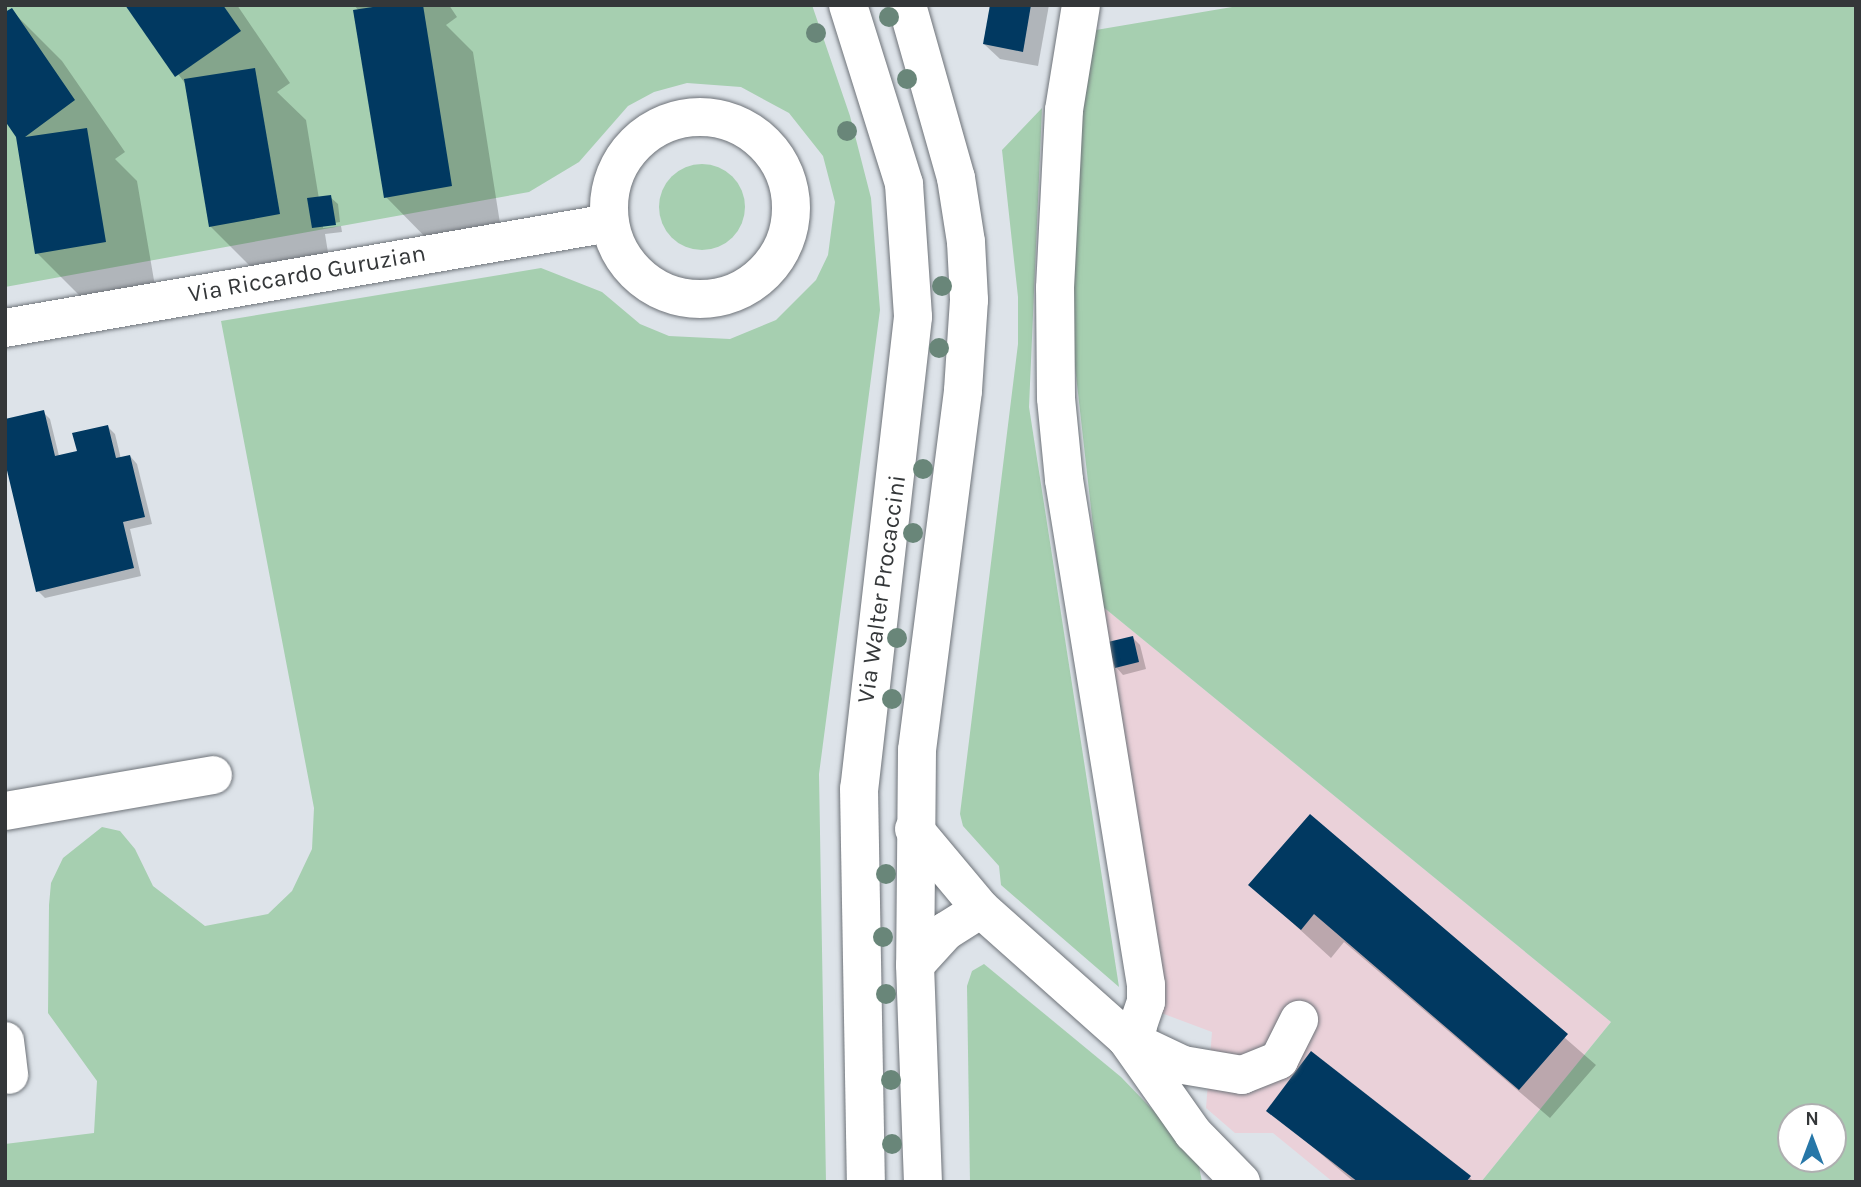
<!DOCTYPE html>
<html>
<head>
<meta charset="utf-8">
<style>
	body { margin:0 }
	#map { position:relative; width:1861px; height:1187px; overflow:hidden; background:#dde3e9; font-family:Karla,sans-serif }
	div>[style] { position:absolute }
	.commercial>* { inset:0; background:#ead1d9 }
	.green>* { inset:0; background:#a6cfb0 }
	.round { border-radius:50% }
	.shadow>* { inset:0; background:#0003 }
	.building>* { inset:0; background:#013961 }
	.roads { filter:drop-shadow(0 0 2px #6e7379) drop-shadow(0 0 2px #6e7379) }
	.minor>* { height:38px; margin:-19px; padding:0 19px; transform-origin:19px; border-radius:19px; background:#fff }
	.minor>.ring { margin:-19px; padding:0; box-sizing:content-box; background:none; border:38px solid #fff; border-radius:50% }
	.trees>* { width:20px; height:20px; margin:-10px; border-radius:50%; background:#698679 }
	span { translate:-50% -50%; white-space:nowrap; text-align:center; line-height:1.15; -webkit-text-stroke:7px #fff; paint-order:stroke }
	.street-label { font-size:24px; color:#343739 }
	.frame { position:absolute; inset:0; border:7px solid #343739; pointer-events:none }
	.north { position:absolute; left:1777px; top:1103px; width:70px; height:70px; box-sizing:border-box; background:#fff; border:2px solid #aeafb0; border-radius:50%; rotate:0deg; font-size:19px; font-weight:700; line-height:28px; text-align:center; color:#343739 }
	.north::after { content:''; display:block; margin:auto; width:24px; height:32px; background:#2777a8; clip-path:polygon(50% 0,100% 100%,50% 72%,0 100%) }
</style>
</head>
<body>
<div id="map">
	<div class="commercial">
		<i style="clip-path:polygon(1102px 606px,1611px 1022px,1481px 1182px,1333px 1182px,1273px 1133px,1235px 1133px,1206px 1108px,1212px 1032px,1156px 1011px)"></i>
	</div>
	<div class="green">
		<i style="clip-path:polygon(5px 5px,812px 5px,850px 116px,871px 198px,880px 310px,819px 774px,826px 1182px,5px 1182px,5px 1144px,94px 1133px,97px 1081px,48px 1013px,49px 905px,51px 883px,63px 858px,102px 827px,120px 831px,135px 849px,153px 886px,205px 926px,268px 914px,292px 891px,312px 849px,314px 808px,221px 321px,541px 268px,602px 292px,640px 324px,669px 336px,730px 339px,776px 320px,816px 280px,828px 255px,835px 202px,823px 156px,789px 113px,741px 87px,687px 83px,654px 92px,628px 106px,579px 162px,529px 192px,5px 287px)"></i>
		<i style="clip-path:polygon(evenodd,1244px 5px,1856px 5px,1856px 1182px,1481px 1182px,1611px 1022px,1102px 606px,1070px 322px,1075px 154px,1090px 31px,1244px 5px,1791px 1117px,1833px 1117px,1833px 1159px,1791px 1159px,1791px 1117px)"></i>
		<i style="clip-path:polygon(1042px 108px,1029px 407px,1119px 987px,1001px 885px,999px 866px,963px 826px,960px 814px,1018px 344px,1018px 297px,1002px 150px)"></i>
		<i class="round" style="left:659px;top:164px;width:86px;height:86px"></i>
		<i style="clip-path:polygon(984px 964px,1121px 1077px,1197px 1156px,1202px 1182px,970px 1182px,967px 986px,972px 971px)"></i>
	</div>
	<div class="shadow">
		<i style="clip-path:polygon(127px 5px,237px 5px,290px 83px,277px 92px,306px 120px,319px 199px,330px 197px,338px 204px,340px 222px,323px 225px,323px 228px,341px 226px,342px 232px,325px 234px,330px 265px,261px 277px,210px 226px,187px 86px)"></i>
		<i style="clip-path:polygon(354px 5px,449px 5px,457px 17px,446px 25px,473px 52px,502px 236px,436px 248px,386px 197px,359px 11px)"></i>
		<i style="clip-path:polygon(992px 5px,1049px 5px,1038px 66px,1000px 59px,984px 44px)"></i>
		<i style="clip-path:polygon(11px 10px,62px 61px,125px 152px,115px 159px,137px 181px,156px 292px,88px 304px,37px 253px)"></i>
		<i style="clip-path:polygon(43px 412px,50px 419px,59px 456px,79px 452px,108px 427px,115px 434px,121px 459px,130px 456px,137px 464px,152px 524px,130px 529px,141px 576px,45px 598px,38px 591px)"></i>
		<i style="clip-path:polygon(1133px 638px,1140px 645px,1146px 669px,1123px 675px,1116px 667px)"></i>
		<i style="clip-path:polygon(1310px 816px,1596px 1065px,1550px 1118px,1344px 942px,1331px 958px,1251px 885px)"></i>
		<i style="clip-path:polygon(1269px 1110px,1469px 1177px,1474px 1182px,1354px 1182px)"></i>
	</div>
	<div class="building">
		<i style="clip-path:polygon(125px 5px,223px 5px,241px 31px,175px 77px)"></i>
		<i style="clip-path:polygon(386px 5px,423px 5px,452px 186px,384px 198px,353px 10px)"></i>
		<i style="clip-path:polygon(990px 5px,1031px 5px,1023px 52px,983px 44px)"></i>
		<i style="clip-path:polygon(12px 8px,75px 100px,25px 137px,87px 128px,106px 242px,35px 254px,16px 137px,5px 121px,5px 12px)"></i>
		<i style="clip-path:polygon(255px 68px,280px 214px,209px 227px,184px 79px)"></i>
		<i style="clip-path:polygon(331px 195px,336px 225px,312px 228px,307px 198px)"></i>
		<i style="clip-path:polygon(44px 410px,55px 456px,77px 451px,72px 433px,108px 425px,116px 458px,130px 455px,145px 517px,123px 522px,134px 568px,36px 592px,5px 462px,5px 419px)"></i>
		<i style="clip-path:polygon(1133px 636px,1139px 662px,1115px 668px,1108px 642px)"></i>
		<i style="clip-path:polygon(1310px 814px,1568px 1034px,1519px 1090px,1314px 914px,1301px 930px,1248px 885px)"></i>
		<i style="clip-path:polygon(1311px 1051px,1471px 1176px,1466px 1182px,1358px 1182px,1266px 1111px)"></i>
	</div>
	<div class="roads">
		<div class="minor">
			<i style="left:848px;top:5px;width:188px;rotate:72.6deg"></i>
			<i style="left:904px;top:184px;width:133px;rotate:86.1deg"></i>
			<i style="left:913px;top:317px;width:474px;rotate:96.5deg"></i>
			<i style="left:859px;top:788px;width:394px;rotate:89deg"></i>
			<i style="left:907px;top:5px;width:180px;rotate:74.2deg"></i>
			<i style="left:956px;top:178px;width:65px;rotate:81.1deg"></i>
			<i style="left:966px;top:242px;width:58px;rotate:87deg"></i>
			<i style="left:969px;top:300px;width:91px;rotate:93.8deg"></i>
			<i style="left:963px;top:391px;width:362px;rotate:97.3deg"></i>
			<i style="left:917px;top:750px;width:215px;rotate:90.5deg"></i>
			<i style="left:915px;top:965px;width:217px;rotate:87.9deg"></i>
			<i class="ring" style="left:609px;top:117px;width:144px;height:144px"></i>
			<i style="left:5px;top:328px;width:613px;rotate:-9.86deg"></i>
			<i style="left:5px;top:811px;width:211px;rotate:-9.8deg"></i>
			<i style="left:914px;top:829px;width:104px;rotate:50.1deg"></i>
			<i style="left:981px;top:909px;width:41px;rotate:147.8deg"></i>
			<i style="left:946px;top:931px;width:46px;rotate:132.4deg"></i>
			<i style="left:981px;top:909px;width:194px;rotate:41.7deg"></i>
			<i style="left:1126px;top:1038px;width:18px;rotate:-47deg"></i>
			<i style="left:1138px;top:1025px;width:24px;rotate:-71deg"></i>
			<i style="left:1146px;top:1002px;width:17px;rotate:-90deg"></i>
			<i style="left:1146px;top:985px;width:512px;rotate:-99.22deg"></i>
			<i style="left:1064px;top:480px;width:82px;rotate:-95.6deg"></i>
			<i style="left:1056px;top:398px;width:110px;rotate:-90.5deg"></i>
			<i style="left:1055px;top:288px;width:178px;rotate:-87.1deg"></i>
			<i style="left:1064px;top:110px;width:106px;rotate:-80.8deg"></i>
			<i style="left:5px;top:1041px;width:34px;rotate:83deg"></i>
			<i style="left:1241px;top:1182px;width:69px;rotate:-134.4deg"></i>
			<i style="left:1193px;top:1133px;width:116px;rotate:-125.2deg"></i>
			<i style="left:1126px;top:1038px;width:63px;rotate:25.3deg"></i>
			<i style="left:1183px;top:1065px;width:60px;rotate:9.6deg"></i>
			<i style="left:1242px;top:1075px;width:40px;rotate:-22deg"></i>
			<i style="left:1279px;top:1060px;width:45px;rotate:-63.4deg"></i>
		</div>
	</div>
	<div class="trees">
		<i style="left:889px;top:17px"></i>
		<i style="left:816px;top:33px"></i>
		<i style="left:907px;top:79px"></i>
		<i style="left:847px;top:131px"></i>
		<i style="left:942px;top:286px"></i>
		<i style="left:939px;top:348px"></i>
		<i style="left:923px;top:469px"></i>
		<i style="left:913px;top:533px"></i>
		<i style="left:897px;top:638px"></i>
		<i style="left:892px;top:699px"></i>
		<i style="left:886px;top:874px"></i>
		<i style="left:883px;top:937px"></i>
		<i style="left:886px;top:994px"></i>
		<i style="left:891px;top:1080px"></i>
		<i style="left:892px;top:1144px"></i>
	</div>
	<div class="street-label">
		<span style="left:307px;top:274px;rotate:-10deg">Via Riccardo Guruzian</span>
		<span style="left:882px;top:589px;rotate:-82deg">Via Walter Procaccini</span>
	</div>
	<div class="frame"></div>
	<div class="north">N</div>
</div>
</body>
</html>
